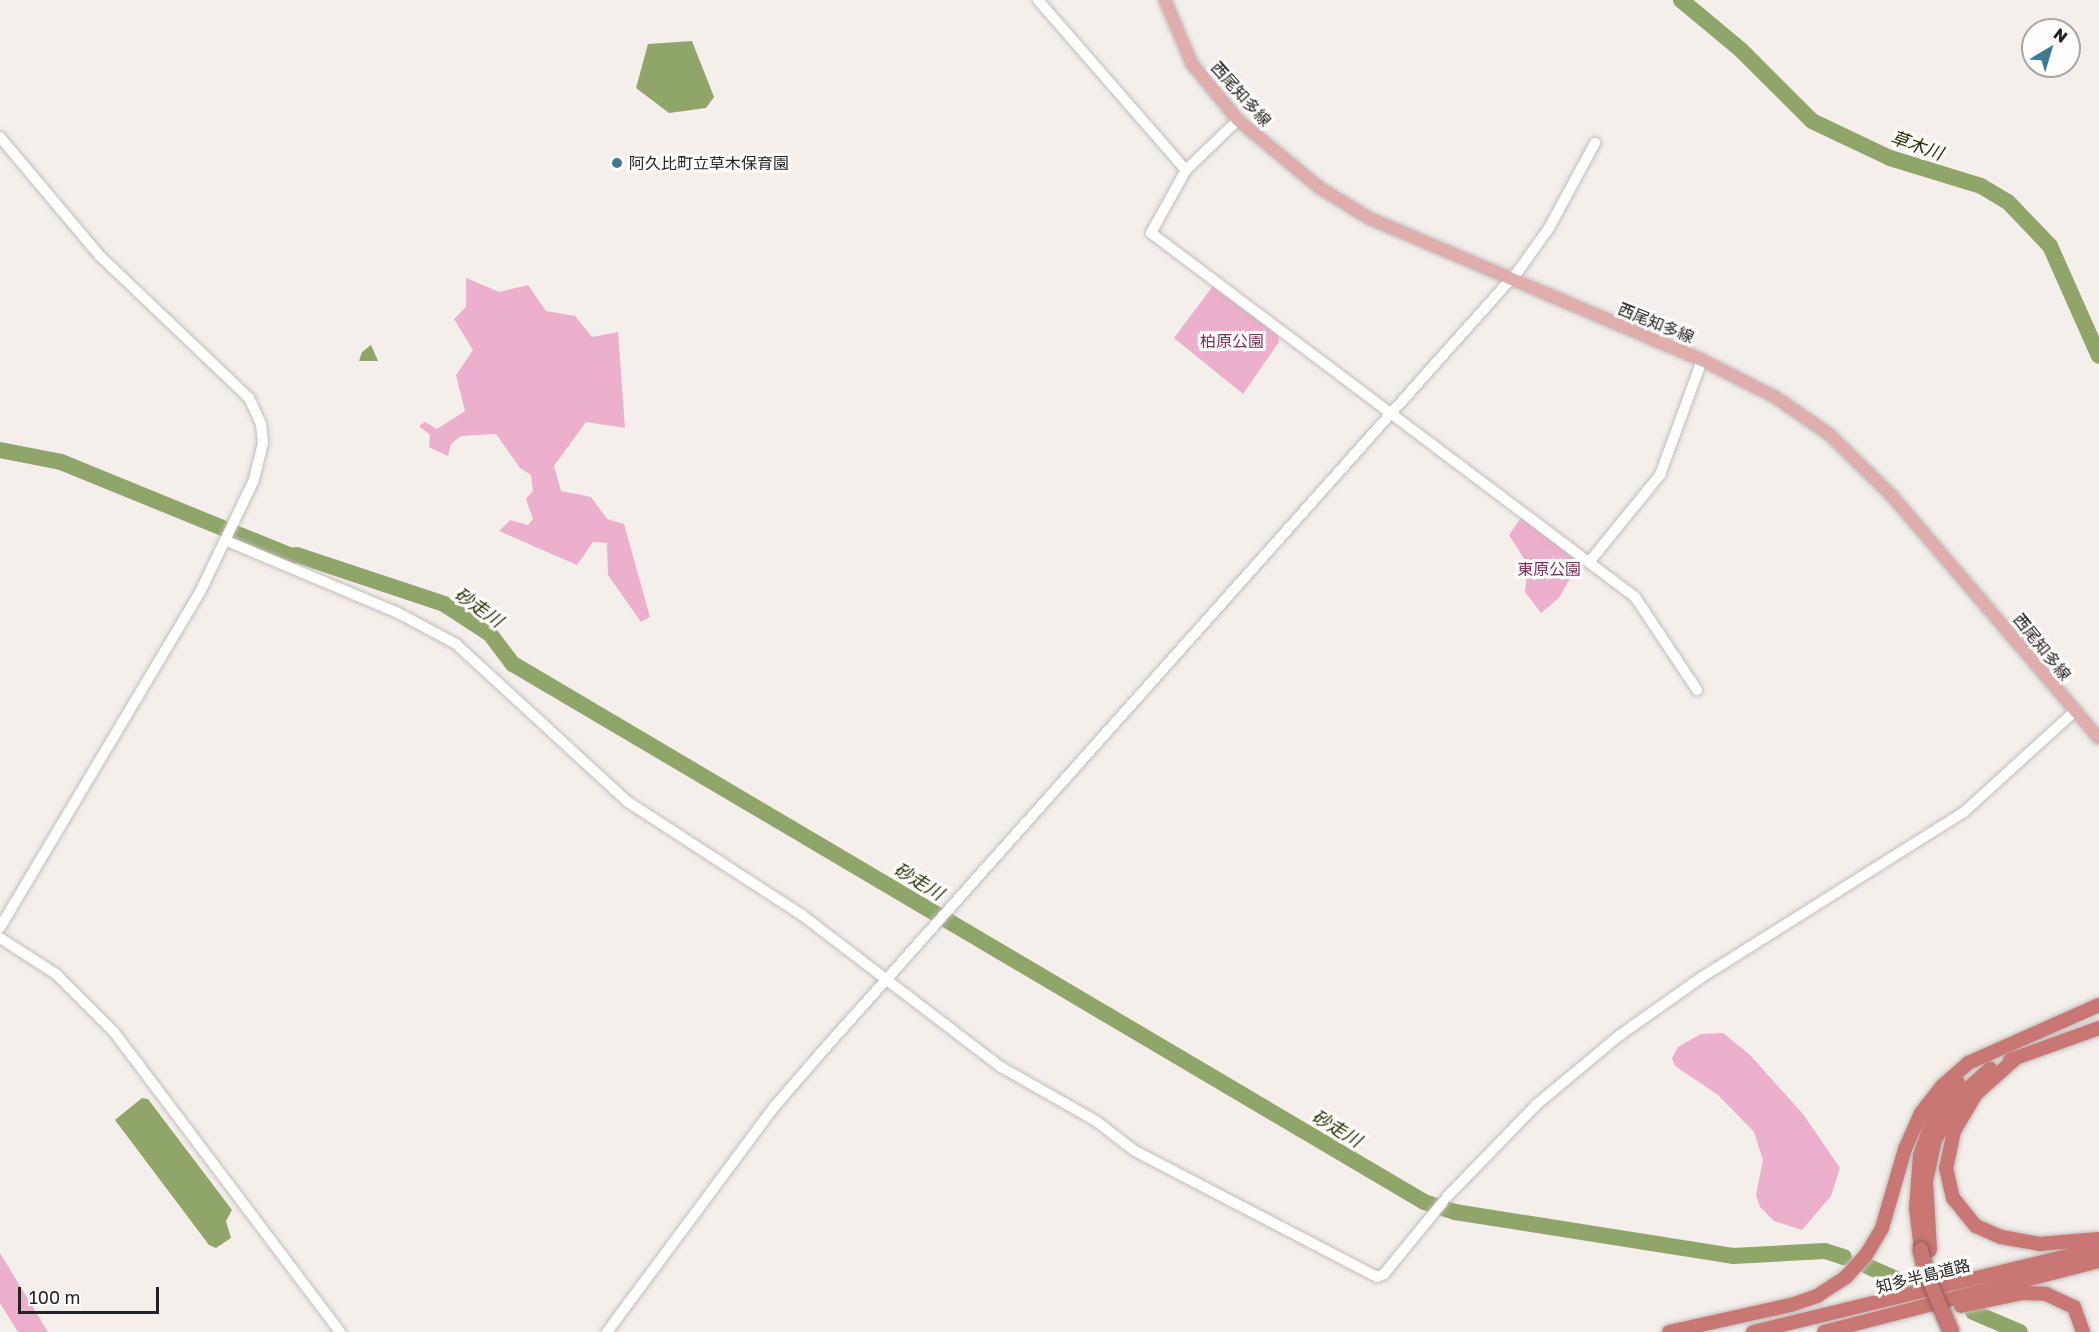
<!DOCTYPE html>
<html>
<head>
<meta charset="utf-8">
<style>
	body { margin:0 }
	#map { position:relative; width:2099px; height:1332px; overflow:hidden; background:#f4efeb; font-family:"Golos Text","Noto Sans JP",sans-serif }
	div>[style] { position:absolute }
	.green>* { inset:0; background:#ecafcc }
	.water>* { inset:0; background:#90a56a }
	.river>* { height:16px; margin:-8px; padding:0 8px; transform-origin:8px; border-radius:8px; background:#90a56a }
	.roads { filter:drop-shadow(0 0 2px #c3bdba) drop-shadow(0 0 2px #c3bdba) }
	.secondary>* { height:10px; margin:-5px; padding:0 5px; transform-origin:5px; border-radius:5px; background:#fff }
	.primary>* { height:12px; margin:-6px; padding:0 6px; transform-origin:6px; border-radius:6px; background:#deadac }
	.highway>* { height:14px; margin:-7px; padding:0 7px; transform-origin:7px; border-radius:7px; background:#c87774 }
	.bridges { filter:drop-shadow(0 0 2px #8f5a57) drop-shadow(0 0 2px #8f5a57) }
	.highway-bridge>* { height:14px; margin:-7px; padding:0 7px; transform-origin:7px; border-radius:7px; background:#c87774 }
	.dots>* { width:16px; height:16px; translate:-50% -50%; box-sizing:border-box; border:3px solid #fffdfb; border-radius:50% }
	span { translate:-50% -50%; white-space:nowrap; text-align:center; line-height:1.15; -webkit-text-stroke:6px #fffdfb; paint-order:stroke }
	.street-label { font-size:16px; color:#252322 }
	.poi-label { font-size:16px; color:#252322 }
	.left { translate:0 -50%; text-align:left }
	.park-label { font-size:16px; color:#7a3059 }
	.water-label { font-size:18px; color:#243103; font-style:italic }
	.north { position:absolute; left:2021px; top:18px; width:60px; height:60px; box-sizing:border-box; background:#fffdfb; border:2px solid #a8a6a4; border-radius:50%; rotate:38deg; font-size:16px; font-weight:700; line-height:24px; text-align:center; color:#252322 }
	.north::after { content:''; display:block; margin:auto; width:21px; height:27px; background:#3f7a92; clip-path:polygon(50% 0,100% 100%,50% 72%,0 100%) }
	.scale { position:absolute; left:18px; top:1287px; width:141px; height:27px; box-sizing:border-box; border:3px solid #252322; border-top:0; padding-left:8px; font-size:18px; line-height:21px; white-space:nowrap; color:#252322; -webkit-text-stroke:4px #fffdfb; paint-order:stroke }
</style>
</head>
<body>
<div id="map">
	<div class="green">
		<i style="clip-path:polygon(466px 278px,499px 292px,528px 285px,546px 311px,575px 316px,592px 337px,618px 332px,625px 428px,586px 422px,554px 466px,561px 491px,591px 497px,607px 519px,624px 524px,650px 617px,641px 622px,608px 575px,607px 543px,593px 542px,577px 565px,499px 531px,510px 520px,528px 525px,533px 519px,526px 499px,533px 491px,531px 475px,520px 468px,496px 434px,461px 436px,451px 444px,448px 456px,429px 447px,430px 435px,419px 426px,425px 422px,437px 429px,465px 411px,456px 375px,473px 350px,454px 319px,466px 307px)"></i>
		<i style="clip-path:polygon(1213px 286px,1277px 330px,1279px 342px,1243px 394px,1174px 338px)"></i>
		<i style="clip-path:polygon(1521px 518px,1579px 562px,1559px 598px,1541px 613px,1525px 592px,1528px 565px,1509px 535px)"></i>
		<i style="clip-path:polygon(1723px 1033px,1750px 1055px,1803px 1114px,1840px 1168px,1831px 1196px,1802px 1230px,1774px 1221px,1760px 1207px,1756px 1195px,1763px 1160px,1754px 1132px,1718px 1095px,1675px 1066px,1672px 1058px,1678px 1047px,1701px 1034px)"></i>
		<i style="clip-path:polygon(0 1253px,48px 1332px,18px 1332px,0 1303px)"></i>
	</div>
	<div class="water">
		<i style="clip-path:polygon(692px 41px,714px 97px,706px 108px,669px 113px,636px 88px,648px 44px)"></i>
		<i style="clip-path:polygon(371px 345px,378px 361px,359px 361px,362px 352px)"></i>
		<i style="clip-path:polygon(142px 1098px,148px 1099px,232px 1210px,226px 1221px,231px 1238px,216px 1248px,209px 1245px,115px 1120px)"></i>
	</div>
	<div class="river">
		<i style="left:1681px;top:0;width:78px;rotate:39.8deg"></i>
		<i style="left:1741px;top:50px;width:100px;rotate:45deg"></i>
		<i style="left:1812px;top:121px;width:86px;rotate:25.4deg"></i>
		<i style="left:1890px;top:158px;width:95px;rotate:17.1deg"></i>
		<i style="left:1981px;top:186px;width:31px;rotate:31deg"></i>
		<i style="left:2008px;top:202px;width:61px;rotate:46.3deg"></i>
		<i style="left:2050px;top:246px;width:120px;rotate:66deg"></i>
		<i style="left:0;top:450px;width:62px;rotate:11.1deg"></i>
		<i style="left:61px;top:462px;width:248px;rotate:22.2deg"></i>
		<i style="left:291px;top:556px;width:6px;rotate:-9deg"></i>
		<i style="left:297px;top:555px;width:155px;rotate:18.4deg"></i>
		<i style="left:444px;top:604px;width:55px;rotate:33.1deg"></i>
		<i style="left:490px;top:634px;width:38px;rotate:53deg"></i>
		<i style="left:513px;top:664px;width:1058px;rotate:30.56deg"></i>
		<i style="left:1424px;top:1202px;width:33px;rotate:18deg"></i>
		<i style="left:1455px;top:1212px;width:281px;rotate:9deg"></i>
		<i style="left:1733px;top:1256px;width:92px;rotate:-3.1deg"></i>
		<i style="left:1825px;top:1251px;width:20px;rotate:18deg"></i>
		<i style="left:1867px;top:1266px;width:49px;rotate:24deg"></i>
		<i style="left:1973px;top:1312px;width:51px;rotate:23.1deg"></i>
	</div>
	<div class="roads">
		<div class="secondary">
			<i style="left:1038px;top:0;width:225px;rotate:49deg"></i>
			<i style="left:1238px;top:120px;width:72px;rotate:136.1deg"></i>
			<i style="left:1186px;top:170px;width:72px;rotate:119.1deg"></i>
			<i style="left:1151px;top:233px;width:606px;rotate:36.95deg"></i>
			<i style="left:1635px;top:597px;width:112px;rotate:56.3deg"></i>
			<i style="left:0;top:137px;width:155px;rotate:50deg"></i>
			<i style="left:100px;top:256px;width:206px;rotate:43.6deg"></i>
			<i style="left:249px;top:398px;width:29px;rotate:65deg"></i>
			<i style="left:261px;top:424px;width:19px;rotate:84deg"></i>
			<i style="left:263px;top:443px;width:38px;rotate:104deg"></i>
			<i style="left:254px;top:480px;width:124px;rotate:115.7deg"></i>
			<i style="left:200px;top:592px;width:391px;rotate:120.8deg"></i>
			<i style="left:227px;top:541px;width:186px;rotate:22.8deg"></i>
			<i style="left:398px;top:613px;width:66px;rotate:28.1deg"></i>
			<i style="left:456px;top:644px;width:234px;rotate:42.6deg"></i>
			<i style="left:628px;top:802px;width:207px;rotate:33deg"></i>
			<i style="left:802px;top:915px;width:250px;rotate:37.4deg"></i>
			<i style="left:1001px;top:1067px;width:109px;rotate:29.6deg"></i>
			<i style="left:1096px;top:1121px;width:49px;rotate:37.6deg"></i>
			<i style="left:1135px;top:1151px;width:273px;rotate:27.5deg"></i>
			<i style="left:1377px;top:1277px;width:8px;rotate:-23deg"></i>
			<i style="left:1384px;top:1274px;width:93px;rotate:-50.7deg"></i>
			<i style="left:1590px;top:561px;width:111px;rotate:-50.9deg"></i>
			<i style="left:1660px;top:475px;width:122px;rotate:-69.9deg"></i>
			<i style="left:0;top:938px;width:67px;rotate:32.7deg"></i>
			<i style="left:56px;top:974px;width:82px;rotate:45deg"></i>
			<i style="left:114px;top:1032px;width:376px;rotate:53deg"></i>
			<i style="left:1447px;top:1197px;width:128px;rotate:-45.9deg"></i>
			<i style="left:1536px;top:1105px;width:109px;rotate:-39.8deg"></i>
			<i style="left:1620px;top:1035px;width:100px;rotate:-35.3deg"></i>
			<i style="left:1702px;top:977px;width:310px;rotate:-32.2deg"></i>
			<i style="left:1964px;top:812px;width:149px;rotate:-42.3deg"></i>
			<i style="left:607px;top:1332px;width:282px;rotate:-53.4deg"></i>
			<i style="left:775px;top:1106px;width:67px;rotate:-49.2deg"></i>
			<i style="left:819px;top:1055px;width:1052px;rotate:-48.28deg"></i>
			<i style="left:1519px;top:270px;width:52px;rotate:-54.5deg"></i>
			<i style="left:1549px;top:228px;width:97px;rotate:-61.6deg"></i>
		</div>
		<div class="primary">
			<i style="left:1165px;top:0;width:69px;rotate:67.1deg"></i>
			<i style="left:1192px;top:64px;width:72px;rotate:50.6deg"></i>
			<i style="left:1238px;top:120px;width:107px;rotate:39.7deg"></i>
			<i style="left:1320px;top:188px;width:57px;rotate:31.5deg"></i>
			<i style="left:1369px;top:218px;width:362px;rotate:23.1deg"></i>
			<i style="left:1702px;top:360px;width:82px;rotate:26.9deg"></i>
			<i style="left:1775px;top:397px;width:67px;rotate:34.6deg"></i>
			<i style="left:1830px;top:435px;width:87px;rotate:44.5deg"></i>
			<i style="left:1892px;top:496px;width:318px;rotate:49.5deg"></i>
		</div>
		<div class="highway">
			<i style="left:2016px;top:1058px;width:54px;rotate:138deg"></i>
			<i style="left:1976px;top:1094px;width:43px;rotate:120.7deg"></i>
			<i style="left:1954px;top:1131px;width:38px;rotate:102deg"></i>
			<i style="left:1946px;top:1168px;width:31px;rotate:77deg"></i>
			<i style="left:1953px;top:1198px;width:36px;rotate:51deg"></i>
			<i style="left:1976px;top:1226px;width:27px;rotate:24deg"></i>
			<i style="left:2001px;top:1237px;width:39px;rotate:10deg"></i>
			<i style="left:2039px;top:1244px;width:60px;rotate:-4.8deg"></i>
			<i style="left:2010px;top:1060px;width:95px;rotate:-19.8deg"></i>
			<i style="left:1921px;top:1249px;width:41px;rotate:-97deg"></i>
			<i style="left:1916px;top:1208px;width:53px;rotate:-85.7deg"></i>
			<i style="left:1920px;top:1155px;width:44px;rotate:-69.9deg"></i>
			<i style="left:1935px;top:1114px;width:39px;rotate:-54deg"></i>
			<i style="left:1930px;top:1250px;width:69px;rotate:-93.3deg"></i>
			<i style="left:1926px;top:1181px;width:42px;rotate:-77.6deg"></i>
			<i style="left:1935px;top:1140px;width:53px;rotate:-59.6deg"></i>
			<i style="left:1962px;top:1094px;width:38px;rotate:-42deg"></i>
			<i style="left:1961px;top:1306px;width:62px;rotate:-12deg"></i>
			<i style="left:2022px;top:1293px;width:24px;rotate:2deg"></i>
			<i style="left:2046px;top:1294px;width:31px;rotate:25deg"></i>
			<i style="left:2074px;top:1307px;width:27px;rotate:70deg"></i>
			<i style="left:1669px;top:1332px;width:125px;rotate:-12.5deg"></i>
			<i style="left:1791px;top:1305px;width:28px;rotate:-19deg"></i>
			<i style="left:1817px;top:1296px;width:35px;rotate:-33deg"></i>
			<i style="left:1846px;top:1277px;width:30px;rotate:-48deg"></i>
			<i style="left:1866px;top:1255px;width:31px;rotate:-59deg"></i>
			<i style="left:1882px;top:1228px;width:82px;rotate:-73.8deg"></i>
			<i style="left:1905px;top:1149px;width:39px;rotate:-66deg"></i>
			<i style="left:1921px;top:1113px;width:34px;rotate:-52deg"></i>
			<i style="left:1942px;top:1086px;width:35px;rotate:-41deg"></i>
			<i style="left:1968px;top:1063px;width:143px;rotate:-23.9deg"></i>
			<i style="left:1753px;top:1332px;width:356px;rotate:-13.6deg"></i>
			<i style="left:1824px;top:1332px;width:284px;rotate:-14.5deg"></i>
		</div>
	</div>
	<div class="bridges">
		<div class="highway-bridge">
			<i style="left:1921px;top:1249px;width:25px;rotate:78deg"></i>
			<i style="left:1926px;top:1273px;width:64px;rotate:67deg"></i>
		</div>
	</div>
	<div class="dots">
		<i style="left:617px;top:163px;background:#3f7a92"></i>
	</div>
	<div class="street-label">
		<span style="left:1241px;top:94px;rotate:48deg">西尾知多線</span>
		<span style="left:1656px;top:323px;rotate:22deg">西尾知多線</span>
		<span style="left:2042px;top:647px;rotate:51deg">西尾知多線</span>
		<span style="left:1923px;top:1276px;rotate:-14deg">知多半島道路</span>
	</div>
	<div class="poi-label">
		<span class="left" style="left:629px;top:163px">阿久比町立草木保育園</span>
	</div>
	<div class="park-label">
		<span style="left:1232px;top:341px">柏原公園</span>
		<span style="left:1549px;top:569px">東原公園</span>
	</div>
	<div class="water-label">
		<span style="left:1917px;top:145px;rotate:19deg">草木川</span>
		<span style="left:479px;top:607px;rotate:35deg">砂走川</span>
		<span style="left:919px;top:881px;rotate:31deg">砂走川</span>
		<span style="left:1337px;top:1128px;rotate:31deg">砂走川</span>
	</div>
	<div class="north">N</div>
	<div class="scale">100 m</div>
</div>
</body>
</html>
